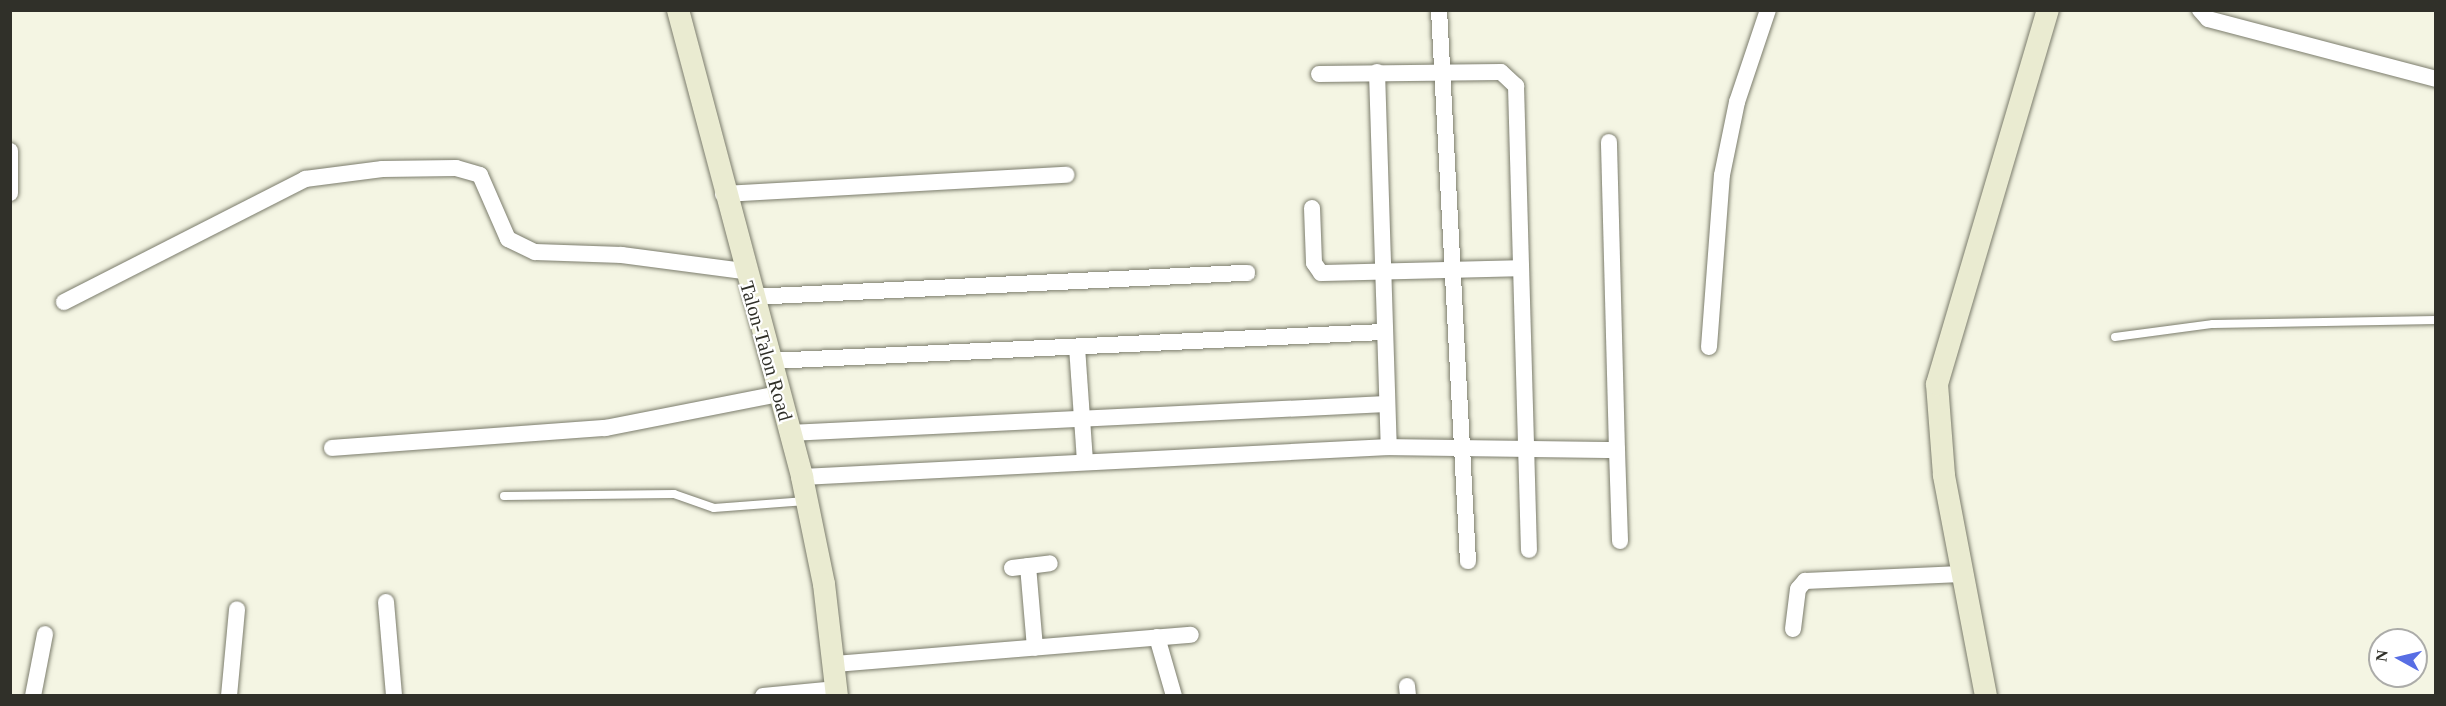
<!DOCTYPE html>
<html>
<head>
<meta charset="utf-8">
<style>
	body { margin:0 }
	#map { position:relative; width:2446px; height:706px; overflow:hidden; background:#f4f5e3; font-family:"Times New Roman",serif }
	div>[style] { position:absolute }
	.roads { filter:drop-shadow(0 0 2px #7b7c6c) drop-shadow(0 0 2px #7b7c6c) }
	.lane>* { height:8px; margin:-4px; padding:0 4px; transform-origin:4px; border-radius:4px; background:#fff }
	.street>* { height:16px; margin:-8px; padding:0 8px; transform-origin:8px; border-radius:8px; background:#fff }
	.secondary>* { height:22px; margin:-11px; padding:0 11px; transform-origin:11px; border-radius:11px; background:#eaebd1 }
	span { translate:-50% -50%; white-space:nowrap; text-align:center; line-height:1.15; -webkit-text-stroke:4.5px #fff; paint-order:stroke }
	.street-label { font-size:20px; color:#303029 }
	.frame { position:absolute; inset:0; border:12px solid #303029; pointer-events:none }
	.north { position:absolute; left:2368px; top:628px; width:60px; height:60px; box-sizing:border-box; background:#fff; border:2px solid #acaca9; border-radius:50%; rotate:278deg; font-size:16px; font-weight:700; line-height:24px; text-align:center; color:#303029 }
	.north::after { content:''; display:block; margin:auto; width:21px; height:27px; background:#586ee4; clip-path:polygon(50% 0,100% 100%,50% 72%,0 100%) }
</style>
</head>
<body>
<div id="map">
	<div class="roads">
		<div class="lane">
			<i style="left:2115px;top:337px;width:99px;rotate:-7.6deg"></i>
			<i style="left:2213px;top:324px;width:223px;rotate:-1deg"></i>
			<i style="left:504px;top:496px;width:170px;rotate:-0.7deg"></i>
			<i style="left:674px;top:494px;width:42px;rotate:19.3deg"></i>
			<i style="left:714px;top:508px;width:92px;rotate:-4.4deg"></i>
		</div>
		<div class="street">
			<i style="left:1439px;top:10px;width:552px;rotate:86.99deg"></i>
			<i style="left:2200px;top:10px;width:12px;rotate:48deg"></i>
			<i style="left:2208px;top:19px;width:236px;rotate:14.7deg"></i>
			<i style="left:1377px;top:72px;width:375px;rotate:88.2deg"></i>
			<i style="left:1319px;top:74px;width:182px;rotate:-0.6deg"></i>
			<i style="left:1501px;top:72px;width:21px;rotate:43deg"></i>
			<i style="left:1516px;top:86px;width:464px;rotate:88.4deg"></i>
			<i style="left:10px;top:151px;width:42px;rotate:90deg"></i>
			<i style="left:723px;top:194px;width:344px;rotate:-3.2deg"></i>
			<i style="left:1312px;top:208px;width:55px;rotate:87.9deg"></i>
			<i style="left:1314px;top:263px;width:12px;rotate:55deg"></i>
			<i style="left:1321px;top:273px;width:199px;rotate:-1.4deg"></i>
			<i style="left:751px;top:297px;width:497px;rotate:-2.8deg"></i>
			<i style="left:64px;top:302px;width:271px;rotate:-27deg"></i>
			<i style="left:305px;top:179px;width:78px;rotate:-7.4deg"></i>
			<i style="left:382px;top:169px;width:74px;rotate:-0.8deg"></i>
			<i style="left:456px;top:168px;width:25px;rotate:16deg"></i>
			<i style="left:480px;top:175px;width:70px;rotate:66.4deg"></i>
			<i style="left:508px;top:239px;width:30px;rotate:26deg"></i>
			<i style="left:535px;top:252px;width:87px;rotate:2deg"></i>
			<i style="left:622px;top:255px;width:122px;rotate:7.5deg"></i>
			<i style="left:1077px;top:347px;width:114px;rotate:86deg"></i>
			<i style="left:1709px;top:347px;width:172px;rotate:-85.7deg"></i>
			<i style="left:1722px;top:175px;width:75px;rotate:-78.4deg"></i>
			<i style="left:1737px;top:102px;width:97px;rotate:-71.4deg"></i>
			<i style="left:770px;top:361px;width:614px;rotate:-2.71deg"></i>
			<i style="left:789px;top:433px;width:598px;rotate:-2.78deg"></i>
			<i style="left:332px;top:448px;width:274px;rotate:-4.2deg"></i>
			<i style="left:605px;top:428px;width:176px;rotate:-11.1deg"></i>
			<i style="left:1617px;top:450px;width:91px;rotate:88.1deg"></i>
			<i style="left:802px;top:477px;width:588px;rotate:-2.93deg"></i>
			<i style="left:1389px;top:447px;width:228px;rotate:0.8deg"></i>
			<i style="left:1617px;top:450px;width:308px;rotate:-91.5deg"></i>
			<i style="left:1028px;top:566px;width:82px;rotate:85.1deg"></i>
			<i style="left:1012px;top:568px;width:38px;rotate:-7deg"></i>
			<i style="left:386px;top:602px;width:94px;rotate:85.1deg"></i>
			<i style="left:1793px;top:629px;width:40px;rotate:-82.9deg"></i>
			<i style="left:1798px;top:589px;width:11px;rotate:-49deg"></i>
			<i style="left:1805px;top:581px;width:156px;rotate:-2.6deg"></i>
			<i style="left:1157px;top:637px;width:61px;rotate:73.9deg"></i>
			<i style="left:835px;top:664px;width:357px;rotate:-4.7deg"></i>
			<i style="left:1407px;top:686px;width:10px;rotate:84deg"></i>
			<i style="left:33px;top:696px;width:63px;rotate:-79deg"></i>
			<i style="left:229px;top:696px;width:87px;rotate:-84.7deg"></i>
			<i style="left:763px;top:696px;width:74px;rotate:-5.4deg"></i>
		</div>
		<div class="secondary">
			<i style="left:678px;top:10px;width:483px;rotate:75.1deg"></i>
			<i style="left:802px;top:477px;width:109px;rotate:78.4deg"></i>
			<i style="left:824px;top:584px;width:113px;rotate:83.4deg"></i>
			<i style="left:1986px;top:696px;width:225px;rotate:-100.8deg"></i>
			<i style="left:1944px;top:475px;width:91px;rotate:-94.4deg"></i>
			<i style="left:1937px;top:384px;width:390px;rotate:-73.5deg"></i>
		</div>
	</div>
	<div class="street-label">
		<span style="left:766px;top:351px;rotate:74deg">Talon-Talon Road</span>
	</div>
	<div class="frame"></div>
	<div class="north">N</div>
</div>
</body>
</html>
